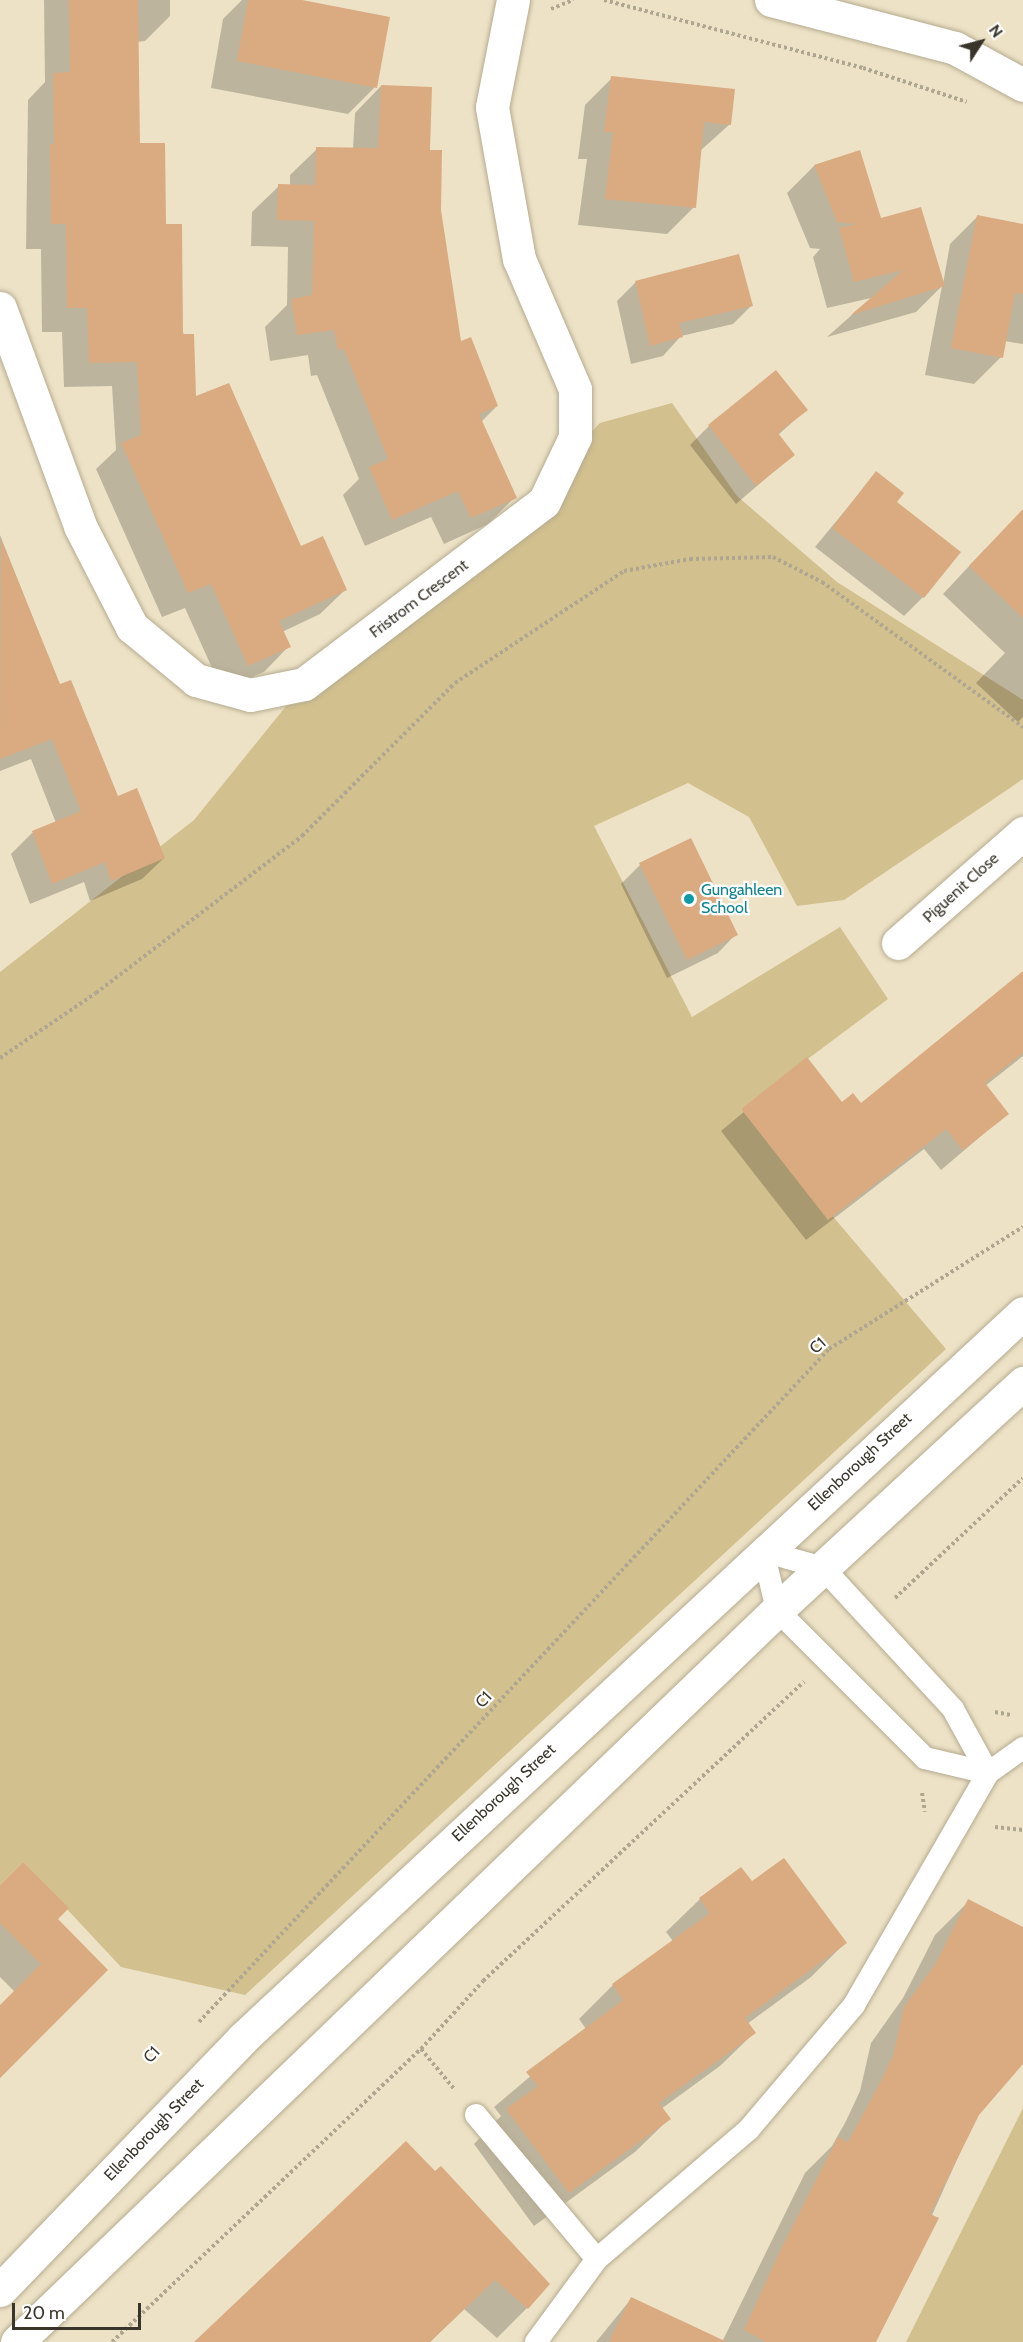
<!DOCTYPE html>
<html>
<head>
<meta charset="utf-8">
<style>
	body { margin:0 }
	#map { position:relative; width:1023px; height:2342px; overflow:hidden; background:#ede2c6; font-family:Cabin,sans-serif }
	div>[style] { position:absolute }
	.green>* { inset:0; background:#d2c08e }
	.shadow>* { inset:0; background:#0003 }
	.building>* { inset:0; background:#daaa81 }
	.path>* { height:4px; margin-top:-2px; transform-origin:0; background:repeating-linear-gradient(90deg,#aea690 0 3px,transparent 0 6px) }
	.roads { filter:drop-shadow(0 0 2px #b5ab90) drop-shadow(0 0 2px #b5ab90) }
	.lane>* { height:22px; margin:-11px; padding:0 11px; transform-origin:11px; border-radius:11px; background:#fff }
	.street>* { height:33px; margin:-16.5px; padding:0 16.5px; transform-origin:16.5px; border-radius:16.5px; background:#fff }
	.secondary>* { height:33px; margin:-16.5px; padding:0 16.5px; transform-origin:16.5px; border-radius:16.5px; background:#fff }
	.dots>* { width:16px; height:16px; translate:-50% -50%; box-sizing:border-box; border:3px solid #fff; border-radius:50% }
	span { translate:-50% -50%; white-space:nowrap; text-align:center; line-height:1.15; -webkit-text-stroke:4.5px #fff; paint-order:stroke }
	.street-label { font-size:16px; color:#39352a }
	.culture-label { font-size:16px; color:#0d838f }
	.left { translate:0 -50%; text-align:left }
	.north { position:absolute; left:951px; top:12px; width:60px; height:60px; -webkit-text-stroke:4px #fff; paint-order:stroke; rotate:54deg; font-size:16px; font-weight:700; line-height:24px; text-align:center; color:#39352a }
	.north::after { content:''; display:block; margin:auto; width:21px; height:27px; background:#39352a; clip-path:polygon(50% 0,100% 100%,50% 72%,0 100%) }
	.scale { position:absolute; left:12px; top:2303px; width:129px; height:27px; box-sizing:border-box; border:3px solid #39352a; border-top:0; padding-left:8px; font-size:18px; line-height:21px; white-space:nowrap; color:#39352a; -webkit-text-stroke:4px #fff; paint-order:stroke }
</style>
</head>
<body>
<div id="map">
	<div class="green">
		<i style="clip-path:polygon(672px 403px,737px 496px,837px 582px,1023px 700px,1023px 779px,844px 900px,797px 906px,749px 817px,688px 783px,594px 826px,692px 1017px,840px 927px,888px 999px,741px 1109px,946px 1349px,245px 1995px,121px 1967px,23px 1862px,0 1885px,0 972px,194px 820px,304px 684px,461px 567px,600px 423px)"></i>
		<i style="clip-path:polygon(1023px 2108px,1023px 2342px,906px 2342px)"></i>
	</div>
	<div class="shadow">
		<i style="clip-path:polygon(44px 0,170px 0,170px 16px,145px 41px,137px 42px,139px 145px,164px 226px,195px 398px,300px 548px,346px 589px,320px 614px,282px 632px,289px 646px,264px 672px,222px 690px,185px 608px,162px 617px,96px 469px,116px 450px,112px 386px,64px 387px,62px 332px,42px 332px,41px 249px,26px 249px,28px 100px,45px 82px)"></i>
		<i style="clip-path:polygon(242px 0,294px 0,375px 87px,348px 114px,211px 88px,223px 19px)"></i>
		<i style="clip-path:polygon(612px 78px,730px 124px,700px 151px,694px 207px,667px 234px,578px 225px,587px 159px,578px 159px,585px 105px)"></i>
		<i style="clip-path:polygon(381px 86px,428px 151px,460px 343px,497px 406px,481px 422px,515px 497px,488px 524px,444px 544px,431px 517px,365px 546px,343px 495px,359px 479px,317px 375px,311px 376px,308px 355px,270px 361px,265px 327px,287px 305px,288px 247px,251px 246px,252px 212px,279px 186px,290px 186px,290px 175px,317px 149px,353px 149px,355px 113px)"></i>
		<i style="clip-path:polygon(859px 152px,880px 219px,943px 284px,950px 244px,977px 217px,1023px 226px,1023px 344px,1004px 341px,1001px 357px,974px 384px,925px 375px,942px 286px,916px 312px,827px 337px,871px 298px,827px 308px,813px 257px,820px 249px,810px 248px,787px 193px,814px 166px)"></i>
		<i style="clip-path:polygon(636px 282px,752px 305px,733px 324px,681px 336px,663px 356px,631px 364px,617px 301px)"></i>
		<i style="clip-path:polygon(806px 410px,778px 435px,793px 455px,736px 504px,690px 445px,709px 426px)"></i>
		<i style="clip-path:polygon(876px 473px,895px 502px,923px 597px,904px 616px,815px 547px)"></i>
		<i style="clip-path:polygon(1023px 532px,1023px 717px,1018px 722px,976px 683px,1005px 653px,943px 594px,985px 549px)"></i>
		<i style="clip-path:polygon(0 535px,60px 686px,117px 798px,164px 858px,142px 879px,90px 901px,84px 882px,30px 904px,11px 854px,32px 833px,56px 823px,31px 759px,0 771px)"></i>
		<i style="clip-path:polygon(690px 840px,736px 934px,718px 953px,667px 978px,621px 884px,640px 865px)"></i>
		<i style="clip-path:polygon(1023px 975px,1023px 1056px,985px 1086px,1007px 1114px,941px 1170px,924px 1149px,806px 1240px,721px 1131px,807px 1059px,842px 1104px,861px 1105px)"></i>
		<i style="clip-path:polygon(751px 1883px,845px 1943px,811px 1977px,747px 2024px,754px 2033px,720px 2066px,661px 2109px,669px 2119px,635px 2152px,534px 2226px,474px 2144px,501px 2116px,494px 2107px,586px 2029px,579px 2019px,613px 1985px,673px 1941px,666px 1932px,700px 1899px)"></i>
		<i style="clip-path:polygon(0 1887px,56px 1919px,106px 1970px,0 2078px,0 2007px,15px 1992px,0 1977px)"></i>
		<i style="clip-path:polygon(969px 1901px,1023px 1928px,1023px 2061px,977px 2115px,875px 2342px,722px 2342px,805px 2173px,832px 2146px,846px 2121px,860px 2091px,871px 2043px,903px 1998px,935px 1935px)"></i>
		<i style="clip-path:polygon(435px 2173px,527px 2308px,497px 2338px,464px 2309px,430px 2342px,197px 2342px)"></i>
		<i style="clip-path:polygon(631px 2299px,701px 2342px,596px 2342px)"></i>
	</div>
	<div class="building">
		<i style="clip-path:polygon(69px 0,138px 0,140px 143px,165px 143px,166px 224px,182px 224px,183px 334px,194px 334px,196px 396px,229px 383px,301px 546px,323px 536px,347px 590px,279px 621px,291px 647px,248px 666px,211px 584px,188px 593px,121px 443px,141px 435px,137px 362px,89px 363px,87px 308px,67px 308px,66px 224px,51px 224px,50px 144px,54px 144px,53px 73px,70px 72px)"></i>
		<i style="clip-path:polygon(248px 0,302px 0,390px 17px,377px 88px,237px 61px)"></i>
		<i style="clip-path:polygon(611px 76px,735px 89px,731px 125px,704px 122px,696px 208px,605px 199px,613px 132px,604px 132px)"></i>
		<i style="clip-path:polygon(381px 85px,432px 87px,430px 150px,442px 150px,441px 210px,461px 341px,471px 337px,498px 406px,479px 414px,517px 498px,471px 518px,458px 491px,392px 520px,369px 467px,388px 459px,344px 349px,338px 350px,334px 330px,297px 335px,291px 299px,312px 295px,314px 221px,277px 220px,278px 184px,315px 185px,316px 147px,378px 148px)"></i>
		<i style="clip-path:polygon(860px 150px,881px 218px,921px 207px,945px 286px,851px 315px,903px 270px,854px 282px,839px 228px,857px 224px,837px 222px,814px 165px)"></i>
		<i style="clip-path:polygon(977px 215px,1023px 224px,1023px 294px,1015px 293px,1003px 358px,951px 348px)"></i>
		<i style="clip-path:polygon(739px 254px,753px 306px,679px 323px,683px 337px,650px 346px,635px 281px)"></i>
		<i style="clip-path:polygon(776px 370px,808px 410px,778px 433px,795px 455px,756px 486px,708px 425px)"></i>
		<i style="clip-path:polygon(876px 471px,904px 493px,897px 502px,961px 552px,924px 598px,832px 528px)"></i>
		<i style="clip-path:polygon(1023px 509px,1023px 618px,969px 566px)"></i>
		<i style="clip-path:polygon(1px 539px,60px 684px,71px 680px,118px 796px,137px 788px,165px 858px,111px 881px,105px 862px,52px 884px,32px 831px,81px 811px,52px 739px,0 759px)"></i>
		<i style="clip-path:polygon(691px 838px,738px 935px,687px 960px,639px 863px)"></i>
		<i style="clip-path:polygon(1023px 971px,1023px 1053px,985px 1083px,1009px 1114px,963px 1150px,946px 1129px,828px 1220px,741px 1109px,807px 1057px,842px 1102px,853px 1093px,861px 1103px)"></i>
		<i style="clip-path:polygon(784px 1858px,847px 1943px,745px 2018px,756px 2033px,659px 2103px,671px 2119px,569px 2193px,506px 2109px,538px 2086px,526px 2072px,623px 2000px,612px 1984px,710px 1913px,699px 1898px,741px 1867px,752px 1881px)"></i>
		<i style="clip-path:polygon(23px 1862px,69px 1908px,58px 1919px,108px 1970px,0 2078px,0 2005px,41px 1964px,0 1923px,0 1885px)"></i>
		<i style="clip-path:polygon(968px 1899px,1023px 1927px,1023px 2064px,979px 2115px,930px 2214px,939px 2218px,876px 2342px,766px 2342px,744px 2330px,780px 2251px,838px 2137px,848px 2142px,879px 2085px,893px 2056px,904px 2007px,936px 1963px)"></i>
		<i style="clip-path:polygon(406px 2141px,435px 2171px,441px 2166px,550px 2284px,528px 2309px,495px 2280px,430px 2342px,194px 2342px)"></i>
		<i style="clip-path:polygon(631px 2297px,727px 2342px,609px 2342px)"></i>
	</div>
	<div class="path">
		<i style="left:604px;top:0;width:268px;rotate:14.7deg"></i>
		<i style="left:863px;top:68px;width:109px;rotate:18.1deg"></i>
		<i style="left:551px;top:9px;width:24px;rotate:-22deg"></i>
		<i style="left:0;top:1058px;width:116px;rotate:-34.1deg"></i>
		<i style="left:96px;top:993px;width:259px;rotate:-37.3deg"></i>
		<i style="left:302px;top:836px;width:216px;rotate:-45deg"></i>
		<i style="left:455px;top:683px;width:203px;rotate:-33.5deg"></i>
		<i style="left:624px;top:571px;width:67px;rotate:-10.3deg"></i>
		<i style="left:690px;top:559px;width:83px;rotate:-1.4deg"></i>
		<i style="left:773px;top:557px;width:55px;rotate:27deg"></i>
		<i style="left:822px;top:582px;width:248px;rotate:35.8deg"></i>
		<i style="left:895px;top:1598px;width:175px;rotate:-43.2deg"></i>
		<i style="left:995px;top:1712px;width:16px;rotate:11deg"></i>
		<i style="left:922px;top:1793px;width:19px;rotate:81deg"></i>
		<i style="left:995px;top:1827px;width:28px;rotate:6deg"></i>
		<i style="left:199px;top:2022px;width:922px;rotate:-46.89deg"></i>
		<i style="left:829px;top:1349px;width:229px;rotate:-32.2deg"></i>
		<i style="left:421px;top:2049px;width:53px;rotate:50.3deg"></i>
		<i style="left:112px;top:2342px;width:426px;rotate:-43.5deg"></i>
		<i style="left:421px;top:2049px;width:92px;rotate:-47.6deg"></i>
		<i style="left:483px;top:1981px;width:439px;rotate:-43deg"></i>
	</div>
	<div class="roads">
		<div class="lane">
			<i style="left:763px;top:1551px;width:62px;rotate:15.8deg"></i>
			<i style="left:823px;top:1568px;width:192px;rotate:47.3deg"></i>
			<i style="left:953px;top:1709px;width:73px;rotate:61.3deg"></i>
			<i style="left:988px;top:1773px;width:65px;rotate:-166.6deg"></i>
			<i style="left:925px;top:1758px;width:209px;rotate:-135deg"></i>
			<i style="left:777px;top:1610px;width:61px;rotate:-103.3deg"></i>
			<i style="left:476px;top:2115px;width:188px;rotate:50deg"></i>
			<i style="left:536px;top:2342px;width:103px;rotate:-53.7deg"></i>
			<i style="left:597px;top:2259px;width:200px;rotate:-40.5deg"></i>
			<i style="left:749px;top:2129px;width:162px;rotate:-49.7deg"></i>
			<i style="left:854px;top:2005px;width:268px;rotate:-60deg"></i>
			<i style="left:988px;top:1773px;width:43px;rotate:-35.5deg"></i>
		</div>
		<div class="street">
			<i style="left:0;top:308px;width:232px;rotate:69.8deg"></i>
			<i style="left:80px;top:526px;width:114px;rotate:62.8deg"></i>
			<i style="left:132px;top:627px;width:83px;rotate:39.6deg"></i>
			<i style="left:196px;top:680px;width:56px;rotate:15.5deg"></i>
			<i style="left:250px;top:695px;width:55px;rotate:-11.5deg"></i>
			<i style="left:304px;top:684px;width:301px;rotate:-37.2deg"></i>
			<i style="left:544px;top:502px;width:72px;rotate:-64.5deg"></i>
			<i style="left:575px;top:437px;width:48px;rotate:-90deg"></i>
			<i style="left:575px;top:389px;width:142px;rotate:-113.3deg"></i>
			<i style="left:519px;top:259px;width:154px;rotate:-100.1deg"></i>
			<i style="left:492px;top:107px;width:109px;rotate:-78.9deg"></i>
			<i style="left:898px;top:943px;width:167px;rotate:-41.3deg"></i>
		</div>
		<div class="secondary">
			<i style="left:771px;top:0;width:190px;rotate:14.6deg"></i>
			<i style="left:955px;top:48px;width:77px;rotate:28.6deg"></i>
			<i style="left:0;top:2290px;width:349px;rotate:-46deg"></i>
			<i style="left:242px;top:2039px;width:1066px;rotate:-42.91deg"></i>
			<i style="left:17px;top:2342px;width:1055px;rotate:-43.92deg"></i>
			<i style="left:777px;top:1610px;width:335px;rotate:-42.7deg"></i>
		</div>
	</div>
	<div class="dots">
		<i style="left:689px;top:899px;background:#0f9aa8"></i>
	</div>
	<div class="street-label">
		<span style="left:419px;top:599px;rotate:-37deg">Fristrom Crescent</span>
		<span style="left:961px;top:888px;rotate:-42deg">Piguenit Close</span>
		<span style="left:818px;top:1346px;rotate:-42deg">C1</span>
		<span style="left:860px;top:1462px;rotate:-43deg">Ellenborough Street</span>
		<span style="left:484px;top:1700px;rotate:-47deg">C1</span>
		<span style="left:504px;top:1793px;rotate:-43deg">Ellenborough Street</span>
		<span style="left:152px;top:2055px;rotate:-47deg">C1</span>
		<span style="left:154px;top:2130px;rotate:-46deg">Ellenborough Street</span>
	</div>
	<div class="culture-label">
		<span class="left" style="left:701px;top:899px">Gungahleen<br>School</span>
	</div>
	<div class="north">N</div>
	<div class="scale">20 m</div>
</div>
</body>
</html>
